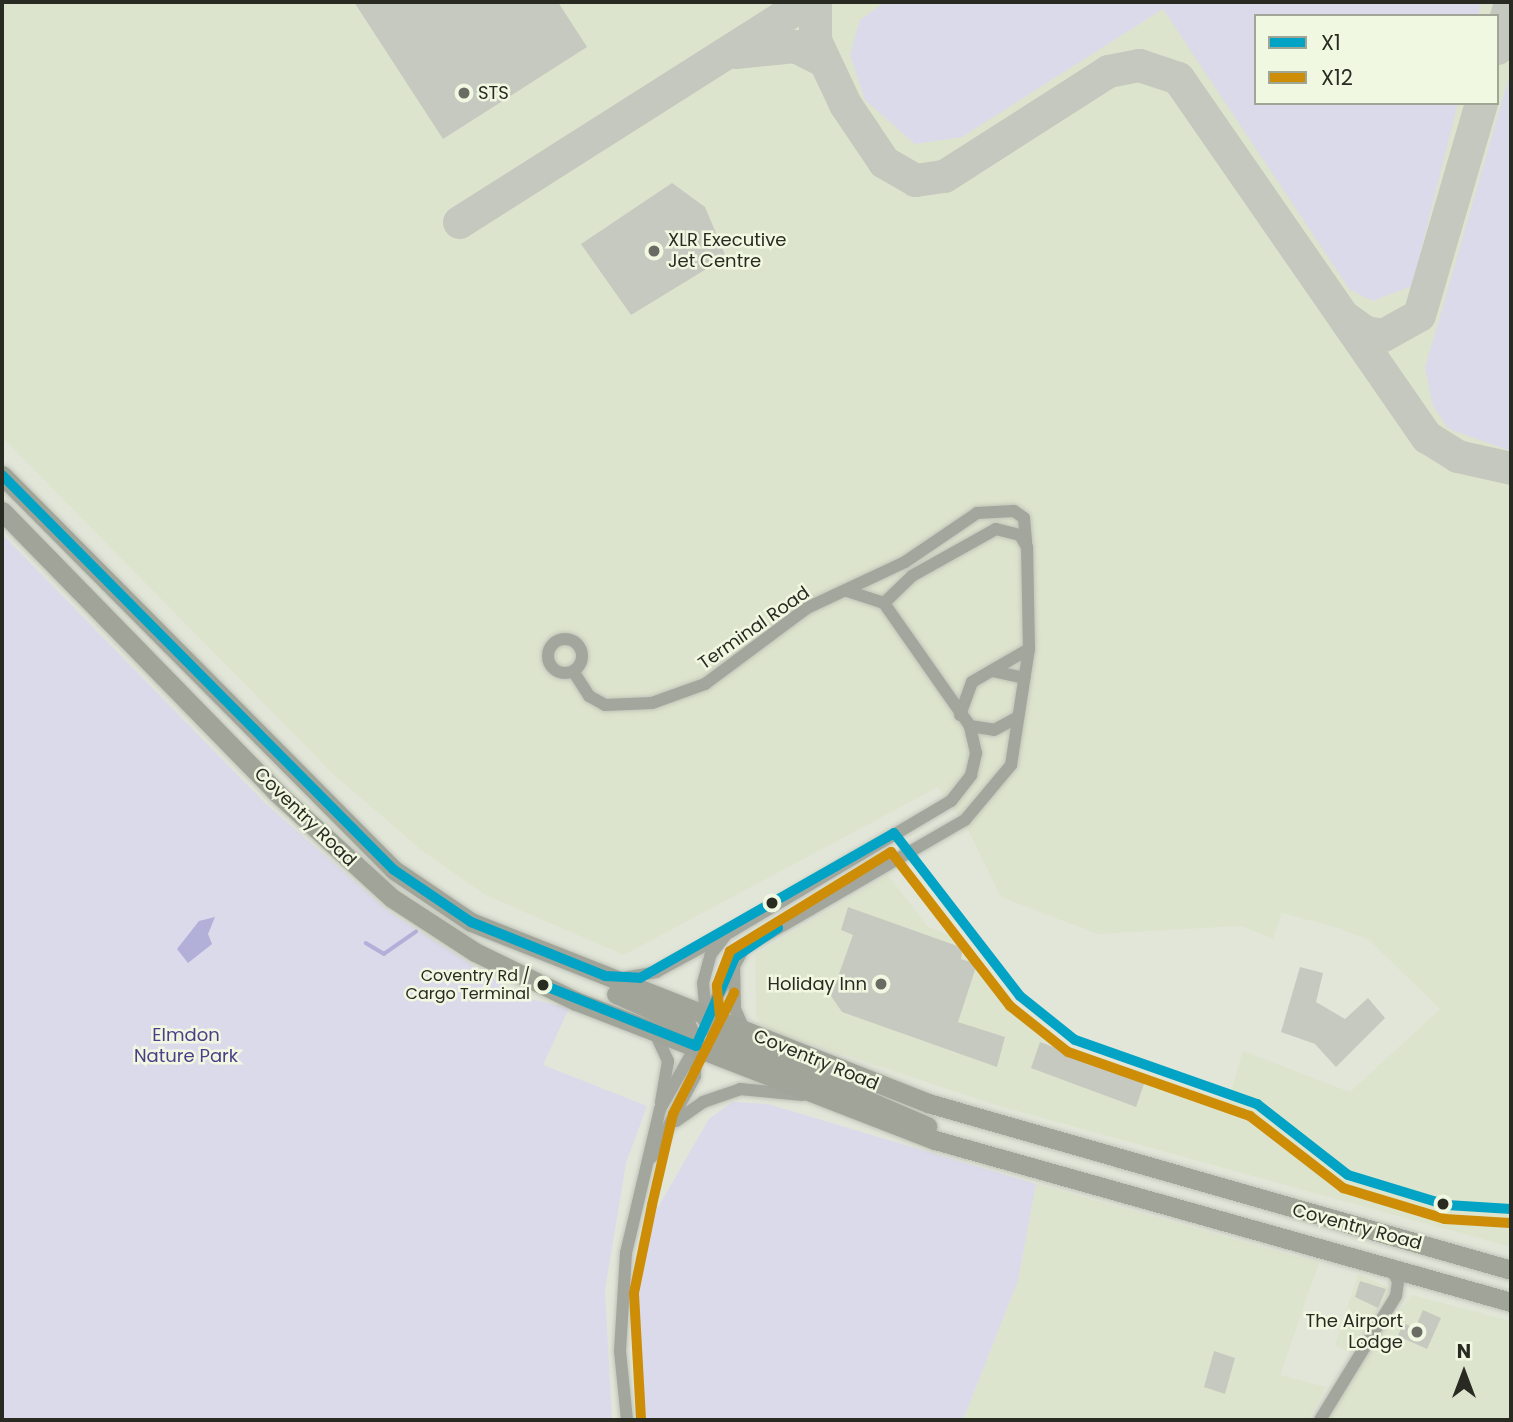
<!DOCTYPE html>
<html>
<head>
<meta charset="utf-8">
<style>
	body { margin:0 }
	#map { position:relative; width:1513px; height:1422px; overflow:hidden; background:#e2e6d9; font-family:Poppins,sans-serif }
	div>[style] { position:absolute }
	.built>* { inset:0; background:#dde4cd }
	.green>* { inset:0; background:#dadaeb }
	.water>* { inset:0; background:#b2afd8 }
	.stream>* { height:3.5px; margin:-1.75px; padding:0 1.75px; transform-origin:1.75px; border-radius:1.75px; background:#b2afd8 }
	.taxiway>* { height:33px; margin:-16.5px; padding:0 16.5px; transform-origin:16.5px; border-radius:16.5px; background:#c5c8be }
	.building>* { inset:0; background:#c6c9bf }
	.roads { filter:drop-shadow(0 0 2px #c0c4b9) drop-shadow(0 0 2px #c0c4b9) }
	.minor>* { height:12px; margin:-6px; padding:0 6px; transform-origin:6px; border-radius:6px; background:#a3a69d }
	.minor>.ring { margin:-6px; padding:0; box-sizing:content-box; background:none; border:12px solid #a3a69d; border-radius:50% }
	.highway>* { height:19px; margin:-9.5px; padding:0 9.5px; transform-origin:9.5px; border-radius:9.5px; background:#a1a498 }
	.bus-1>* { height:10px; margin:-5px; padding:0 5px; transform-origin:5px; border-radius:5px; background:#02a3c5 }
	.bus-2>* { height:10px; margin:-5px; padding:0 5px; transform-origin:5px; border-radius:5px; background:#ce8d07 }
	.dots>* { width:19px; height:19px; translate:-50% -50%; box-sizing:border-box; border:4px solid #f0f8e1; border-radius:50% }
	span { translate:-50% -50%; white-space:nowrap; text-align:center; line-height:1.15; -webkit-text-stroke:5px #f0f8e1; paint-order:stroke }
	.bus-label { font-size:16px; color:#292b23 }
	.right { translate:-100% -50%; text-align:right }
	.poi-label { font-size:18px; color:#292b23 }
	.left { translate:0 -50%; text-align:left }
	.street-label { font-size:18px; color:#292b23 }
	.park-label { font-size:18px; color:#4a3e89 }
	.frame { position:absolute; inset:0; border:4px solid #292b23; pointer-events:none }
	.legend { position:absolute; left:1254px; top:14px; width:245px; height:91px; box-sizing:border-box; background:#f0f8e1; border:2px solid #a0a695; margin:0; padding:9px 12px; list-style:none; font-size:21px; color:#292b23 }
	.legend li { display:flex; align-items:center; gap:14px; height:35px }
	.legend b { width:35px; border:2px solid #a0a695 }
	.north { position:absolute; left:1429px; top:1338px; width:70px; height:70px; -webkit-text-stroke:5px #f0f8e1; paint-order:stroke; rotate:0deg; font-size:19px; font-weight:700; line-height:28px; text-align:center; color:#292b23 }
	.north::after { content:''; display:block; margin:auto; width:24px; height:32px; background:#292b23; clip-path:polygon(50% 0,100% 100%,50% 72%,0 100%) }
</style>
</head>
<body>
<div id="map">
	<div class="built">
		<i style="clip-path:polygon(evenodd,2px 2px,1511px 2px,1511px 1247px,1002px 1107px,766px 1029px,756px 1016px,755px 955px,888px 875px,928px 927px,966px 941px,1009px 1011px,1062px 1045px,1228px 1101px,1243px 1051px,1350px 1092px,1440px 1009px,1369px 940px,1338px 928px,1282px 913px,1273px 939px,1241px 926px,1097px 934px,1001px 897px,966px 826px,938px 787px,624px 955px,485px 895px,421px 850px,332px 773px,2px 437px,2px 2px,1256px 16px,1497px 16px,1497px 103px,1256px 103px,1256px 16px)"></i>
		<i style="clip-path:polygon(1036px 1184px,1319px 1263px,1280px 1375px,1326px 1387px,1308px 1420px,963px 1420px,1018px 1281px)"></i>
		<i style="clip-path:polygon(1358px 1274px,1390px 1288px,1351px 1353px,1335px 1345px)"></i>
		<i style="clip-path:polygon(1412px 1295px,1511px 1321px,1511px 1420px,1328px 1420px,1362px 1359px)"></i>
	</div>
	<div class="green">
		<i style="clip-path:polygon(885px 2px,1481px 2px,1478px 16px,1256px 16px,1256px 103px,1458px 103px,1412px 286px,1373px 301px,1350px 290px,1163px 9px,962px 137px,915px 144px,865px 100px,850px 55px,860px 20px)"></i>
		<i style="clip-path:polygon(1511px 70px,1511px 451px,1449px 429px,1433px 406px,1425px 368px)"></i>
		<i style="clip-path:polygon(2px 534px,264px 802px,388px 911px,522px 997px,569px 1008px,543px 1065px,647px 1106px,626px 1163px,605px 1290px,612px 1420px,2px 1420px)"></i>
		<i style="clip-path:polygon(732px 1102px,768px 1104px,1036px 1184px,1018px 1281px,963px 1420px,641px 1420px,631px 1321px,650px 1221px,709px 1119px)"></i>
	</div>
	<div class="water">
		<i style="clip-path:polygon(215px 917px,208px 934px,212px 944px,188px 963px,177px 949px,199px 921px)"></i>
	</div>
	<div class="stream">
		<i style="left:366px;top:943px;width:21px;rotate:31deg"></i>
		<i style="left:384px;top:954px;width:39px;rotate:-35deg"></i>
	</div>
	<div class="taxiway">
		<i style="left:815px;top:2px;width:38px;rotate:90deg"></i>
		<i style="left:815px;top:40px;width:71px;rotate:64.9deg"></i>
		<i style="left:845px;top:104px;width:70px;rotate:56.1deg"></i>
		<i style="left:884px;top:162px;width:36px;rotate:30deg"></i>
		<i style="left:915px;top:180px;width:29px;rotate:-8deg"></i>
		<i style="left:944px;top:176px;width:195px;rotate:-32.6deg"></i>
		<i style="left:1108px;top:71px;width:32px;rotate:-11deg"></i>
		<i style="left:1139px;top:65px;width:41px;rotate:18.4deg"></i>
		<i style="left:1178px;top:78px;width:437px;rotate:55.3deg"></i>
		<i style="left:1427px;top:437px;width:36px;rotate:32deg"></i>
		<i style="left:1457px;top:456px;width:55px;rotate:12.5deg"></i>
		<i style="left:1497px;top:48px;width:48px;rotate:-74.2deg"></i>
		<i style="left:735px;top:52px;width:60px;rotate:-5.7deg"></i>
		<i style="left:795px;top:46px;width:30px;rotate:27deg"></i>
		<i style="left:459px;top:222px;width:410px;rotate:-32.4deg"></i>
		<i style="left:1346px;top:318px;width:24px;rotate:36deg"></i>
		<i style="left:1365px;top:332px;width:18px;rotate:9deg"></i>
		<i style="left:1383px;top:335px;width:41px;rotate:-29.1deg"></i>
		<i style="left:1419px;top:315px;width:221px;rotate:-73.7deg"></i>
	</div>
	<div class="building">
		<i style="clip-path:polygon(354px 2px,558px 2px,587px 47px,443px 139px)"></i>
		<i style="clip-path:polygon(672px 183px,705px 207px,726px 257px,631px 315px,581px 244px)"></i>
		<i style="clip-path:polygon(848px 907px,963px 948px,961px 959px,977px 964px,958px 1022px,1005px 1037px,997px 1067px,842px 1012px,831px 996px,853px 935px,841px 930px)"></i>
		<i style="clip-path:polygon(1300px 967px,1323px 973px,1316px 1002px,1345px 1019px,1368px 998px,1385px 1018px,1336px 1067px,1315px 1044px,1281px 1032px)"></i>
		<i style="clip-path:polygon(1040px 1042px,1145px 1081px,1136px 1107px,1031px 1068px)"></i>
		<i style="clip-path:polygon(1360px 1281px,1386px 1289px,1378px 1308px,1355px 1297px)"></i>
		<i style="clip-path:polygon(1423px 1310px,1441px 1318px,1427px 1349px,1398px 1336px,1403px 1323px,1415px 1328px)"></i>
		<i style="clip-path:polygon(1214px 1351px,1235px 1358px,1225px 1394px,1204px 1387px)"></i>
	</div>
	<div class="roads">
		<div class="minor">
			<i class="ring" style="left:548px;top:639px;width:22px;height:22px"></i>
			<i style="left:573px;top:671px;width:30px;rotate:57deg"></i>
			<i style="left:589px;top:696px;width:18px;rotate:29deg"></i>
			<i style="left:605px;top:705px;width:47px;rotate:-2.4deg"></i>
			<i style="left:652px;top:703px;width:56px;rotate:-19.7deg"></i>
			<i style="left:705px;top:684px;width:127px;rotate:-36.7deg"></i>
			<i style="left:807px;top:608px;width:108px;rotate:-25.1deg"></i>
			<i style="left:905px;top:562px;width:87px;rotate:-34.2deg"></i>
			<i style="left:977px;top:513px;width:37px;rotate:-3deg"></i>
			<i style="left:1014px;top:511px;width:12px;rotate:35deg"></i>
			<i style="left:1024px;top:518px;width:25px;rotate:85deg"></i>
			<i style="left:992px;top:671px;width:33px;rotate:12deg"></i>
			<i style="left:960px;top:715px;width:35px;rotate:-70deg"></i>
			<i style="left:972px;top:682px;width:66px;rotate:-30.1deg"></i>
			<i style="left:970px;top:726px;width:24px;rotate:9deg"></i>
			<i style="left:994px;top:730px;width:27px;rotate:-28deg"></i>
			<i style="left:734px;top:964px;width:45px;rotate:88.7deg"></i>
			<i style="left:735px;top:1009px;width:24px;rotate:66deg"></i>
			<i style="left:623px;top:978px;width:34px;rotate:-10deg"></i>
			<i style="left:656px;top:972px;width:84px;rotate:-28.4deg"></i>
			<i style="left:730px;top:932px;width:257px;rotate:-30.7deg"></i>
			<i style="left:951px;top:801px;width:33px;rotate:-52deg"></i>
			<i style="left:971px;top:775px;width:23px;rotate:-77deg"></i>
			<i style="left:976px;top:753px;width:28px;rotate:-103deg"></i>
			<i style="left:970px;top:726px;width:150px;rotate:-125deg"></i>
			<i style="left:884px;top:603px;width:40px;rotate:-162deg"></i>
			<i style="left:706px;top:1017px;width:79px;rotate:-61.2deg"></i>
			<i style="left:744px;top:948px;width:255px;rotate:-30.1deg"></i>
			<i style="left:965px;top:820px;width:72px;rotate:-50.1deg"></i>
			<i style="left:1011px;top:765px;width:117px;rotate:-81.2deg"></i>
			<i style="left:1029px;top:649px;width:102px;rotate:-91.1deg"></i>
			<i style="left:1027px;top:547px;width:14px;rotate:-120deg"></i>
			<i style="left:1020px;top:535px;width:25px;rotate:-166deg"></i>
			<i style="left:996px;top:529px;width:96px;rotate:150.8deg"></i>
			<i style="left:912px;top:576px;width:39px;rotate:136deg"></i>
			<i style="left:706px;top:1017px;width:34px;rotate:-95deg"></i>
			<i style="left:703px;top:983px;width:30px;rotate:-75deg"></i>
			<i style="left:711px;top:954px;width:23px;rotate:-52deg"></i>
			<i style="left:655px;top:1033px;width:31px;rotate:65deg"></i>
			<i style="left:668px;top:1061px;width:42px;rotate:99.7deg"></i>
			<i style="left:676px;top:1121px;width:33px;rotate:-35deg"></i>
			<i style="left:703px;top:1102px;width:39px;rotate:-19deg"></i>
			<i style="left:740px;top:1089px;width:63px;rotate:5.4deg"></i>
			<i style="left:652px;top:1157px;width:92px;rotate:-62deg"></i>
			<i style="left:695px;top:1076px;width:30px;rotate:-88deg"></i>
			<i style="left:627px;top:1420px;width:69px;rotate:-95.8deg"></i>
			<i style="left:620px;top:1351px;width:98px;rotate:-86.5deg"></i>
			<i style="left:626px;top:1253px;width:148px;rotate:-76.7deg"></i>
			<i style="left:660px;top:1109px;width:73px;rotate:-60.3deg"></i>
			<i style="left:1320px;top:1420px;width:145px;rotate:-58.5deg"></i>
			<i style="left:1396px;top:1296px;width:15px;rotate:-82deg"></i>
			<i style="left:1398px;top:1281px;width:16px;rotate:-120deg"></i>
		</div>
		<div class="highway">
			<i style="left:2px;top:475px;width:556px;rotate:45.22deg"></i>
			<i style="left:394px;top:870px;width:93px;rotate:34deg"></i>
			<i style="left:471px;top:922px;width:492px;rotate:21.6deg"></i>
			<i style="left:928px;top:1103px;width:606px;rotate:15.98deg"></i>
			<i style="left:2px;top:511px;width:394px;rotate:45.7deg"></i>
			<i style="left:277px;top:793px;width:156px;rotate:42.4deg"></i>
			<i style="left:392px;top:898px;width:99px;rotate:33deg"></i>
			<i style="left:475px;top:952px;width:112px;rotate:25.9deg"></i>
			<i style="left:576px;top:1001px;width:385px;rotate:21.2deg"></i>
			<i style="left:935px;top:1140px;width:598px;rotate:15.71deg"></i>
			<i style="left:616px;top:994px;width:77px;rotate:23.9deg"></i>
			<i style="left:686px;top:1025px;width:23px;rotate:65deg"></i>
			<i style="left:706px;top:1018px;width:22px;rotate:56deg"></i>
			<i style="left:718px;top:1036px;width:228px;rotate:23.3deg"></i>
		</div>
	</div>
	<div class="bus-1">
		<i style="left:2px;top:475px;width:556px;rotate:45.22deg"></i>
		<i style="left:394px;top:870px;width:93px;rotate:34deg"></i>
		<i style="left:471px;top:922px;width:144px;rotate:21.9deg"></i>
		<i style="left:605px;top:976px;width:35px;rotate:3deg"></i>
		<i style="left:640px;top:978px;width:292px;rotate:-29.7deg"></i>
		<i style="left:894px;top:833px;width:206px;rotate:52.3deg"></i>
		<i style="left:1020px;top:996px;width:70px;rotate:38.7deg"></i>
		<i style="left:1075px;top:1040px;width:193px;rotate:19.4deg"></i>
		<i style="left:1257px;top:1104px;width:115px;rotate:38deg"></i>
		<i style="left:1348px;top:1175px;width:103px;rotate:16.9deg"></i>
		<i style="left:1447px;top:1205px;width:64px;rotate:3.6deg"></i>
		<i style="left:543px;top:985px;width:165px;rotate:21.7deg"></i>
		<i style="left:696px;top:1046px;width:97px;rotate:-66.3deg"></i>
		<i style="left:735px;top:957px;width:52px;rotate:-34deg"></i>
	</div>
	<div class="bus-2">
		<i style="left:720px;top:1016px;width:31px;rotate:-96deg"></i>
		<i style="left:717px;top:985px;width:36px;rotate:-69deg"></i>
		<i style="left:730px;top:951px;width:189px;rotate:-31.6deg"></i>
		<i style="left:891px;top:852px;width:195px;rotate:52.3deg"></i>
		<i style="left:1010px;top:1006px;width:74px;rotate:38.4deg"></i>
		<i style="left:1068px;top:1052px;width:193px;rotate:19.4deg"></i>
		<i style="left:1250px;top:1116px;width:118px;rotate:37.7deg"></i>
		<i style="left:1343px;top:1188px;width:107px;rotate:16.9deg"></i>
		<i style="left:1445px;top:1219px;width:65px;rotate:3.5deg"></i>
		<i style="left:641px;top:1419px;width:126px;rotate:-93.2deg"></i>
		<i style="left:634px;top:1293px;width:90px;rotate:-78.4deg"></i>
		<i style="left:652px;top:1205px;width:93px;rotate:-77deg"></i>
		<i style="left:673px;top:1114px;width:136px;rotate:-63.2deg"></i>
	</div>
	<div class="dots">
		<i style="left:464px;top:93px;background:#6a6c63"></i>
		<i style="left:654px;top:251px;background:#6a6c63"></i>
		<i style="left:772px;top:903px;background:#292b23"></i>
		<i style="left:881px;top:984px;background:#6a6c63"></i>
		<i style="left:543px;top:985px;background:#292b23"></i>
		<i style="left:1443px;top:1204px;background:#292b23"></i>
		<i style="left:1417px;top:1332px;background:#6a6c63"></i>
	</div>
	<div class="bus-label">
		<span class="right" style="left:530px;top:985px">Coventry Rd /<br>Cargo Terminal</span>
	</div>
	<div class="poi-label">
		<span class="left" style="left:478px;top:93px">STS</span>
		<span class="left" style="left:668px;top:251px">XLR Executive<br>Jet Centre</span>
		<span class="right" style="left:867px;top:984px">Holiday Inn</span>
		<span class="right" style="left:1403px;top:1332px">The Airport<br>Lodge</span>
	</div>
	<div class="street-label">
		<span style="left:754px;top:628px;rotate:-35deg">Terminal Road</span>
		<span style="left:305px;top:817px;rotate:44deg">Coventry Road</span>
		<span style="left:816px;top:1060px;rotate:22deg">Coventry Road</span>
		<span style="left:1357px;top:1227px;rotate:15deg">Coventry Road</span>
	</div>
	<div class="park-label">
		<span style="left:186px;top:1046px">Elmdon<br>Nature Park</span>
	</div>
	<div class="frame"></div>
	<ul class="legend">
	<li><b style="height:9px;background:#02a3c5"></b>X1</li>
	<li><b style="height:9px;background:#ce8d07"></b>X12</li>
	</ul>
	<div class="north">N</div>
</div>
</body>
</html>
